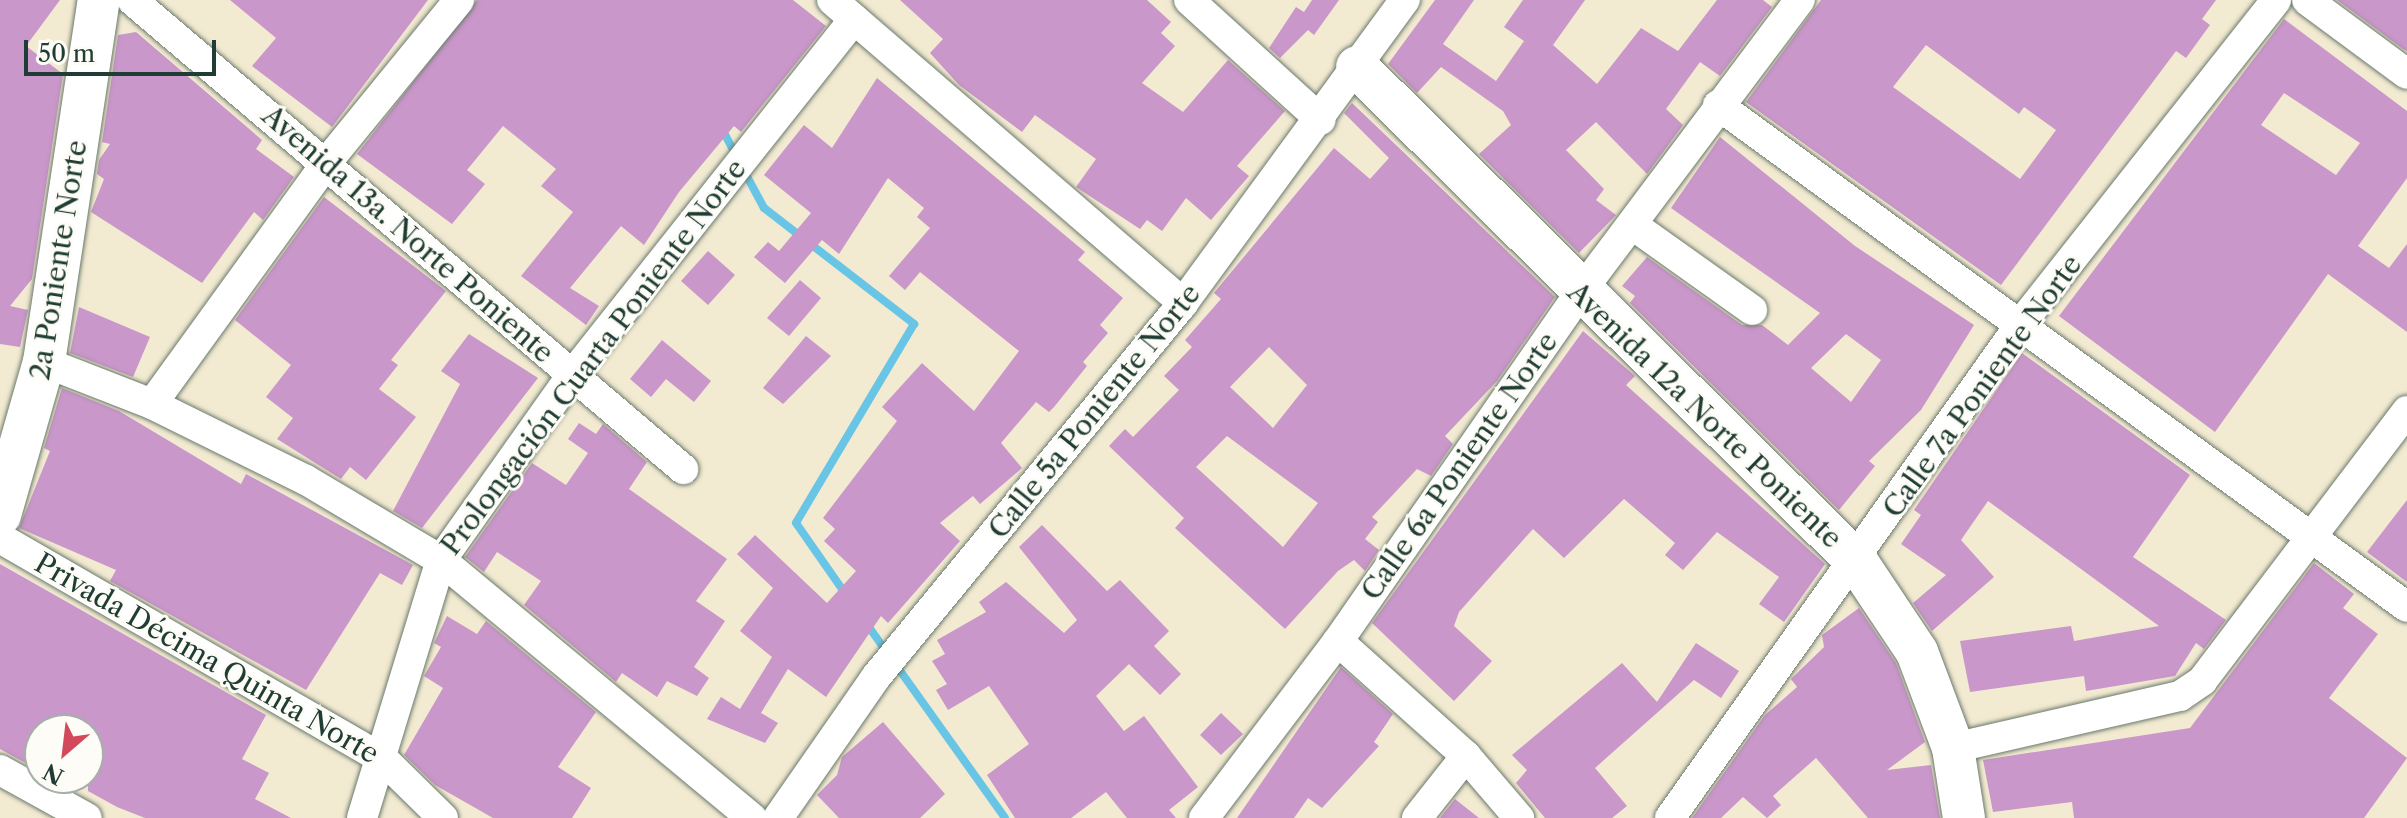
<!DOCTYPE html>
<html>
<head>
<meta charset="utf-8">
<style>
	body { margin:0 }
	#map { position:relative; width:2407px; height:818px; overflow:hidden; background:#f3ead2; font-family:"Libre Caslon Text",serif }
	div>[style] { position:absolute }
	.stream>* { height:8px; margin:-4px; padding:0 4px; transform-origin:4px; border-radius:4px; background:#68c5e6 }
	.building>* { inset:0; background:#c997c9 }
	.roads { filter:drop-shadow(0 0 2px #697a6b) drop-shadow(0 0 2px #697a6b) }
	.street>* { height:30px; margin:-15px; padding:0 15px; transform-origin:15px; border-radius:15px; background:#fff }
	.secondary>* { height:42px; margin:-21px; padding:0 21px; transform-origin:21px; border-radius:21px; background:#fff }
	span { translate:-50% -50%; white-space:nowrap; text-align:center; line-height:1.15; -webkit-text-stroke:6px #fdfcf7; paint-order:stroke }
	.street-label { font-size:28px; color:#1f3d34 }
	.north { position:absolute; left:24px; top:714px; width:80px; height:80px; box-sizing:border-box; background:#fdfcf7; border:2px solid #a4b0a9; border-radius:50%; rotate:208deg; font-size:22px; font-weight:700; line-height:32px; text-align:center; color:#1f3d34 }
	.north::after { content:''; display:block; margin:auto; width:28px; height:36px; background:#d1495b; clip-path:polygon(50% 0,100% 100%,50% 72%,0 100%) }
	.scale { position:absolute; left:24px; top:40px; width:192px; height:36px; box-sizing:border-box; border:4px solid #1f3d34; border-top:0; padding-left:10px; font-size:24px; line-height:28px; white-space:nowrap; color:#1f3d34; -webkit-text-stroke:6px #fdfcf7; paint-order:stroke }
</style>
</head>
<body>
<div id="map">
	<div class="stream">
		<i style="left:721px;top:127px;width:34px;rotate:62deg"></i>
		<i style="left:743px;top:169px;width:44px;rotate:61.7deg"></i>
		<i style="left:764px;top:208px;width:190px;rotate:37.7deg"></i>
		<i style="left:914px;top:324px;width:231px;rotate:120.7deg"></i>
		<i style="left:796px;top:523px;width:89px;rotate:55.1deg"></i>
		<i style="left:866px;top:623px;width:239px;rotate:54.5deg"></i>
	</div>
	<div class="building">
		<i style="clip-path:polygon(0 0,60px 0,26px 46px,63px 74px,32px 279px,10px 306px,28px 310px,20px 347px,0 344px)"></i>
		<i style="clip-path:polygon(230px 0,428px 0,332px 127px,252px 66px,276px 38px)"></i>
		<i style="clip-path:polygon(477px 0,793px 0,826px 26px,741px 132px,734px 126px,679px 192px,644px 245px,621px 226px,570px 288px,599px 306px,586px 325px,521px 276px,573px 212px,541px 186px,556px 169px,503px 126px,467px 170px,485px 184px,452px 224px,357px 154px)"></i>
		<i style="clip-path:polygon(900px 0,1147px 0,1171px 22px,1161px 33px,1175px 46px,1142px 83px,1183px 112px,1228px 60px,1285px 111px,1237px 166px,1249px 176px,1211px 220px,1186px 198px,1162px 231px,1147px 220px,1140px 229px,1076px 187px,1096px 159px,1035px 115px,1022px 132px,959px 85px,930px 53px,943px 39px)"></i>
		<i style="clip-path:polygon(1312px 0,1339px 0,1314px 35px,1308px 30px,1280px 58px,1269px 48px,1296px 7px,1304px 12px)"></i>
		<i style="clip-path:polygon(1435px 0,1474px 0,1443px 44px,1496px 81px,1524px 41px,1504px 27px,1523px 0,1585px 0,1553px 45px,1597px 84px,1641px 28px,1678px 51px,1717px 0,1763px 0,1772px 7px,1720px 76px,1700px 62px,1666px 109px,1683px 125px,1647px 174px,1596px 122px,1566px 150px,1604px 189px,1596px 200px,1616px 215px,1579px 253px,1479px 154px,1511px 125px,1503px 111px,1441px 67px,1417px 93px,1388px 64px)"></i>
		<i style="clip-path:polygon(evenodd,1821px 0,2216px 0,2202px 19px,2210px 25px,2186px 58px,2176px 51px,2001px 285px,1746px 102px,1821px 0,1926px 45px,2019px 114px,2024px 107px,2056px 130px,2020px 179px,1893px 87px,1926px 45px)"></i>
		<i style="clip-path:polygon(2337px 0,2407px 0,2407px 51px,2403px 49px)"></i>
		<i style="clip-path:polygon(evenodd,2284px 19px,2407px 111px,2407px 178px,2358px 246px,2389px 268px,2407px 244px,2407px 332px,2328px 274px,2215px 432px,2059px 316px,2284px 19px,2284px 93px,2360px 143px,2336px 175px,2261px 125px,2284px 93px)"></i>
		<i style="clip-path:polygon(136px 32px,262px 140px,256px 149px,294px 177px,263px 220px,254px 212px,202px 283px,91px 212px,104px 179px,97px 174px,99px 160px,110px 144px,102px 142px,118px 35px)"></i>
		<i style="clip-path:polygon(877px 78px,1085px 252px,1078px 260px,1123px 298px,1100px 325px,1108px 333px,1083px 362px,1087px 366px,1054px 407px,1049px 412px,1036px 402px,1001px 443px,1022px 468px,980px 504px,973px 496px,940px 523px,960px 541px,888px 623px,881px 616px,826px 697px,788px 669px,761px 713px,778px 723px,765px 743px,707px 719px,721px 697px,740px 709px,772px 657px,740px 631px,773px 588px,737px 554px,755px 535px,827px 603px,856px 571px,824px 541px,835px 529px,823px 518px,897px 421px,882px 407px,922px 363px,974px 411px,1019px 351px,920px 272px,905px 290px,889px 276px,930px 228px,917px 217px,924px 208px,888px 178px,839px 254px,822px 240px,785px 283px,754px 257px,768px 242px,779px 251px,811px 213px,764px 175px,804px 125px,832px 148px)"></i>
		<i style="clip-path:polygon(evenodd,1352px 103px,1555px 297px,1497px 381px,1445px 436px,1453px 444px,1431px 476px,1417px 469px,1372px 517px,1378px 522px,1365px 539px,1379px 550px,1365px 571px,1354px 560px,1338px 571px,1285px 629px,1175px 528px,1184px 518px,1109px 446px,1125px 429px,1133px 437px,1179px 390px,1164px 376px,1192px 347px,1185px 340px,1221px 299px,1214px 293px,1334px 148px,1370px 179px,1389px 158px,1344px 113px,1352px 103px,1269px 347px,1307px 385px,1273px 428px,1230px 387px,1269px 347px,1352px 103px,1227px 436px,1318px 503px,1283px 547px,1196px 467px,1227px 436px)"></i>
		<i style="clip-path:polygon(evenodd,1720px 137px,1855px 246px,1974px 325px,1921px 410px,1869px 461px,1875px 466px,1839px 510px,1630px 303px,1635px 296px,1622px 286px,1647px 257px,1742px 325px,1762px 325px,1788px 345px,1820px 313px,1671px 208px,1720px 137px,1846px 334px,1881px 360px,1851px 402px,1811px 368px,1846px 334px)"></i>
		<i style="clip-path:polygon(324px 197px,446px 291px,391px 360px,398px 365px,379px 389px,416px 417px,366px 480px,350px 467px,341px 479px,277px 439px,293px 418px,266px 397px,291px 365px,235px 320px)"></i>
		<i style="clip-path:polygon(708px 251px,735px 275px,708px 305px,681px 281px)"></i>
		<i style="clip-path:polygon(800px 280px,821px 298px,789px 336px,767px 318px)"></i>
		<i style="clip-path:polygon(79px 307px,150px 337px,133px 377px,70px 353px)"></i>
		<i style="clip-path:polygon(1583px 331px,1635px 376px,1626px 385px,1825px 564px,1784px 622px,1759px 604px,1779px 577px,1717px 532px,1683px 570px,1665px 555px,1675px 543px,1624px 499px,1564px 558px,1533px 529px,1459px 612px,1454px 626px,1492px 661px,1454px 701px,1372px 623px)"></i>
		<i style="clip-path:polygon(469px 334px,538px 378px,422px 528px,393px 511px,460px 384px,441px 371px)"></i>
		<i style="clip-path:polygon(806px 336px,831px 356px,783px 404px,763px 388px)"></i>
		<i style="clip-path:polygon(662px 340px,711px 381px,694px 402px,666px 379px,651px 397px,630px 379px)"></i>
		<i style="clip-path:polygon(2022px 353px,2190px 475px,2133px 557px,2226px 620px,2204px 649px,2196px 643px,2175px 676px,2086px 691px,2084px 676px,1970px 692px,1960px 641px,2071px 626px,2074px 641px,2159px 626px,1988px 501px,1961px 540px,1994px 577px,1932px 631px,1913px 603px,1946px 575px,1901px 544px,1921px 515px,1914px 510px)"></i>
		<i style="clip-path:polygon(62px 388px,119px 411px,241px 484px,246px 474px,413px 565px,402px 585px,380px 573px,306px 690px,110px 581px,116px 570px,19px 528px,50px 451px,44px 448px)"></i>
		<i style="clip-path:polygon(579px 423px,596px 434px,603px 424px,647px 462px,629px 489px,727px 559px,696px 601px,725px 621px,694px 667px,709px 678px,697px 696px,667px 681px,657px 697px,622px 673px,616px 682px,524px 605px,541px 581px,497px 552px,484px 572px,465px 557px,532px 463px,566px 485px,588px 453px,568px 439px)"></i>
		<i style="clip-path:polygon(2407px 500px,2407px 582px,2367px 552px)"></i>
		<i style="clip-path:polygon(1042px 525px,1107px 591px,1120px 580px,1169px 631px,1154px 646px,1181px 674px,1160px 695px,1129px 664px,1096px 696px,1124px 731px,1144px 716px,1198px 787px,1169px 810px,1176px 818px,1127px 818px,1106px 792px,1071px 818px,1015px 818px,987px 775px,1029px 744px,989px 686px,948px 710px,936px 690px,947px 684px,932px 661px,945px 654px,937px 640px,986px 612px,979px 602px,1006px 582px,1064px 633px,1077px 620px,1019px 547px)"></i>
		<i style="clip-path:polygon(2314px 563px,2354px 594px,2343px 608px,2378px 634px,2329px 698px,2407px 758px,2364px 818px,2074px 818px,2072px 802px,1993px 812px,1983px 760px,2190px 728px)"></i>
		<i style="clip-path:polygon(0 564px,266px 715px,242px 759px,269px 773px,255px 799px,291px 818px,145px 818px,117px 807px,88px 791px,88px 730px,40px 730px,40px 771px,0 749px)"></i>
		<i style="clip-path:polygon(1859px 608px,1896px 663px,1925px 742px,1887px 770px,1931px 765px,1940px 818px,1868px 818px,1816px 758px,1773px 796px,1781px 805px,1767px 818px,1743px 797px,1721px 818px,1692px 818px,1765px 715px,1797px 687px,1791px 679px,1824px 647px,1822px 635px)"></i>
		<i style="clip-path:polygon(447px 616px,477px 634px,486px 621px,596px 712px,558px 767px,591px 788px,572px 818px,493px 818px,435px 785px,404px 755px,443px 688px,424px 676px,441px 647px,434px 643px)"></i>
		<i style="clip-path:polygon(1696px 643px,1739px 671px,1721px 698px,1694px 680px,1595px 768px,1627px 806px,1612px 818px,1545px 818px,1516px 783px,1527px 770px,1512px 755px,1622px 663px,1657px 702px)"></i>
		<i style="clip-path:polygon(1341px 667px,1393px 714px,1374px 742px,1379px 746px,1322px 808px,1308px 798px,1294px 818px,1237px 818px)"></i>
		<i style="clip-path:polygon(1221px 713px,1243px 734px,1221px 755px,1200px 735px)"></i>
		<i style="clip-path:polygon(883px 722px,945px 794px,920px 818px,839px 818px,817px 795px,837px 775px,842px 757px)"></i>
		<i style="clip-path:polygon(1455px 799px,1479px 818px,1440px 818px)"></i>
	</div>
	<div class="roads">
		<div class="street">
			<i style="left:132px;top:0;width:724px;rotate:40.4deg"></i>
			<i style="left:832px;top:0;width:464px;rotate:40.8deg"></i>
			<i style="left:1189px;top:0;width:178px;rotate:42.3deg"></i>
			<i style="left:2307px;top:0;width:124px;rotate:36.5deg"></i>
			<i style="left:1718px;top:105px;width:852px;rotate:36.08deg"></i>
			<i style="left:1634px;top:226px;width:145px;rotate:35.4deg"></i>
			<i style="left:44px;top:362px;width:116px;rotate:21.3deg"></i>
			<i style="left:152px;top:404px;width:172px;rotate:26.3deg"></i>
			<i style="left:306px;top:480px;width:157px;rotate:30.7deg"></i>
			<i style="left:441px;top:560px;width:404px;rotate:39.7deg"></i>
			<i style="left:152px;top:404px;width:299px;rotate:-54.1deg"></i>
			<i style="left:327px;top:162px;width:209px;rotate:-50.8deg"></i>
			<i style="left:0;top:538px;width:442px;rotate:30deg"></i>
			<i style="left:383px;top:759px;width:84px;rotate:44.5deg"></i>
			<i style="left:1338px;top:641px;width:172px;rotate:41.9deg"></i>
			<i style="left:1466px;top:756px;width:82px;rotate:49.5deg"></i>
			<i style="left:1953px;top:748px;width:233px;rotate:-12.9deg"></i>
			<i style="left:2180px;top:696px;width:27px;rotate:-34deg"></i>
			<i style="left:2202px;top:681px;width:339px;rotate:-52.8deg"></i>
			<i style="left:0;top:770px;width:99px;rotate:28.9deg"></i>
			<i style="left:362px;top:818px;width:270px;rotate:-73deg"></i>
			<i style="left:441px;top:560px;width:227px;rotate:-54.7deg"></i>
			<i style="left:572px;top:375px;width:454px;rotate:-51.6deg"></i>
			<i style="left:778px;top:818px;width:172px;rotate:-55.2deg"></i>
			<i style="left:876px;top:677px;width:484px;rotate:-50.6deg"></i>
			<i style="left:1183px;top:303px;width:376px;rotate:-53.8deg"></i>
			<i style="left:1204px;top:818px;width:222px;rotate:-52.9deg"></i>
			<i style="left:1338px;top:641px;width:422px;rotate:-55.2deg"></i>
			<i style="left:1579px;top:294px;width:368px;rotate:-53.1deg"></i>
			<i style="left:1417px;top:818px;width:79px;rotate:-51.7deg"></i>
			<i style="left:1670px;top:818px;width:608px;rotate:-54.64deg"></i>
			<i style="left:2022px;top:322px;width:410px;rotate:-51.7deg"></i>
		</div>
		<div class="secondary">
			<i style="left:1357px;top:67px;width:704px;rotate:44.71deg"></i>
			<i style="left:1857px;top:562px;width:108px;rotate:56.3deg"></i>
			<i style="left:1917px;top:652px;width:103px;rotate:69.4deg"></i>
			<i style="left:1953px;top:748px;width:71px;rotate:81.1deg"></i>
			<i style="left:0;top:515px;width:159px;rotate:-74deg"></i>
			<i style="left:44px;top:362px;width:366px;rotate:-81.4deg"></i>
		</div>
	</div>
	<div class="street-label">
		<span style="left:408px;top:234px;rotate:41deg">Avenida 13a. Norte Poniente</span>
		<span style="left:58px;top:260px;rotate:-81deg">2a Poniente Norte</span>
		<span style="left:593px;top:357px;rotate:-53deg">Prolongación Cuarta Poniente Norte</span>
		<span style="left:1982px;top:386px;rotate:-54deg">Calle 7a Poniente Norte</span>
		<span style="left:1094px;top:411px;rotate:-51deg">Calle 5a Poniente Norte</span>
		<span style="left:1705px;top:415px;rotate:44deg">Avenida 12a Norte Poniente</span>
		<span style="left:1459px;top:466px;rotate:-55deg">Calle 6a Poniente Norte</span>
		<span style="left:207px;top:658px;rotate:30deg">Privada Décima Quinta Norte</span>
	</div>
	<div class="north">N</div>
	<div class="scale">50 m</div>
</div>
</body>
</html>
